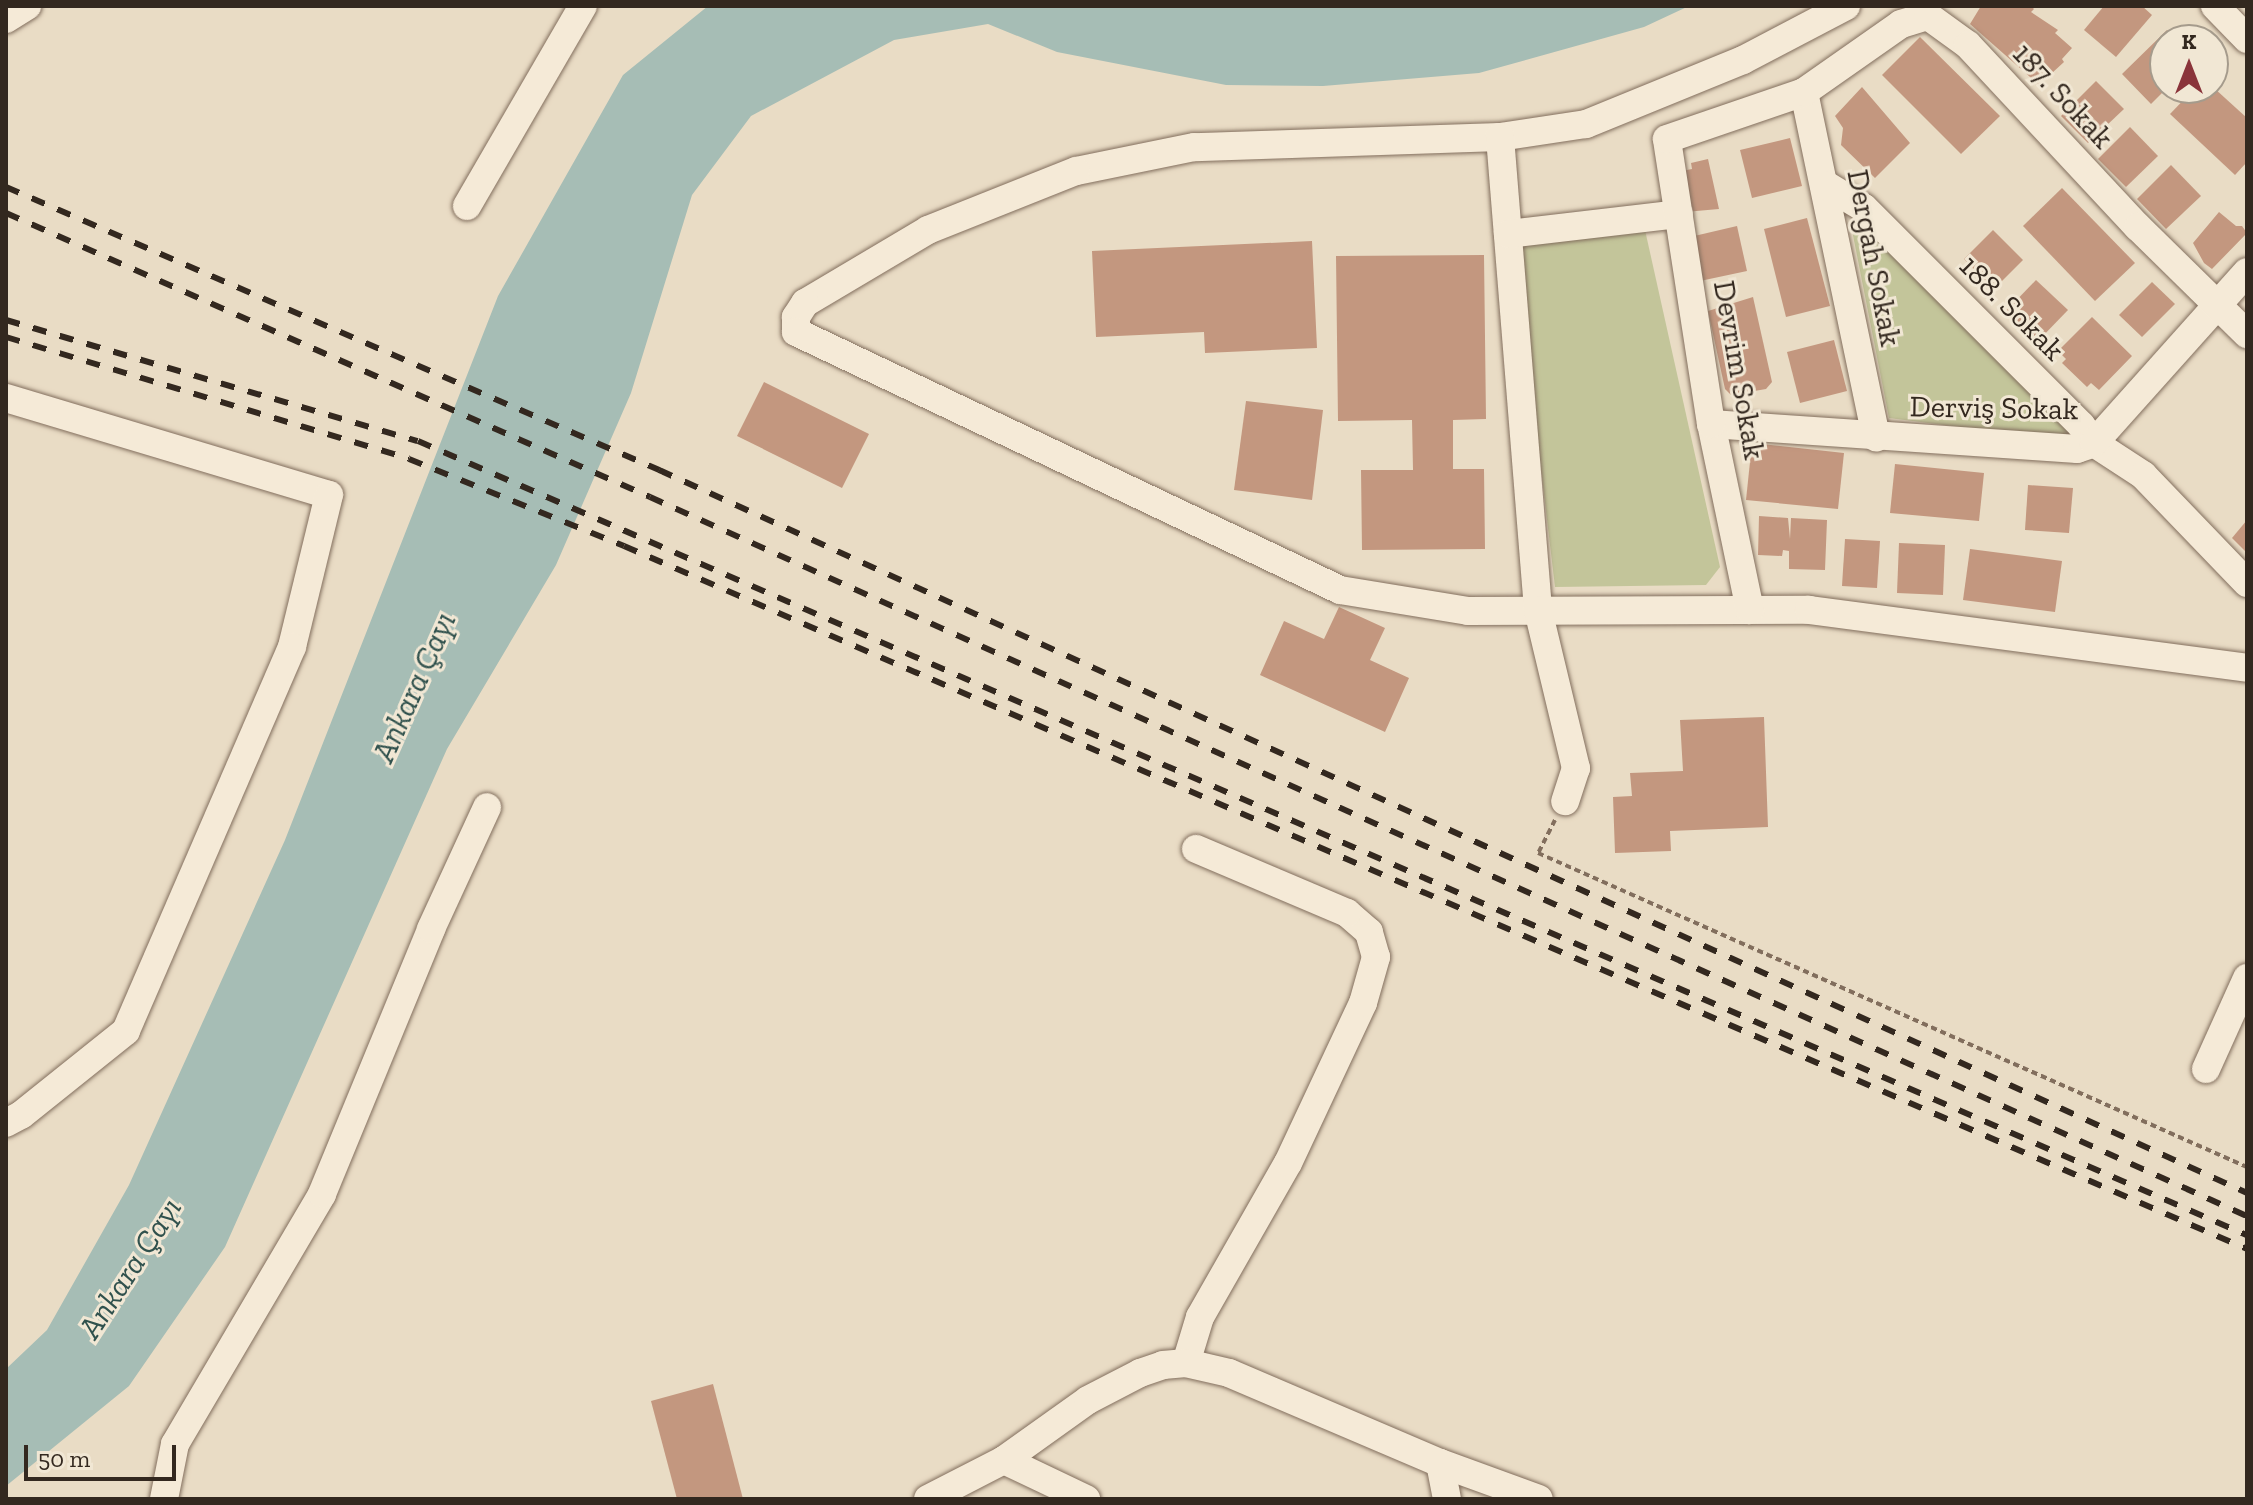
<!DOCTYPE html>
<html>
<head>
<meta charset="utf-8">
<style>
	body { margin:0 }
	#map { position:relative; width:2253px; height:1505px; overflow:hidden; background:#e9dcc5; font-family:"Zilla Slab",serif }
	div>[style] { position:absolute }
	.green>* { inset:0; background:#c3c59a }
	.water>* { inset:0; background:#a6bdb5 }
	.building>* { inset:0; background:#c3977f }
	.path>* { height:4px; margin-top:-2px; transform-origin:0; background:repeating-linear-gradient(90deg,#826e5d 0 6px,transparent 0 10px) }
	.roads { filter:drop-shadow(0 0 2px #826e5d) drop-shadow(0 0 2px #826e5d) }
	.minor>* { height:28px; margin:-14px; padding:0 14px; transform-origin:14px; border-radius:14px; background:#f5ead7 }
	.rail>* { height:6px; margin-top:-3px; transform-origin:0; background:repeating-linear-gradient(90deg,#33281f 0 14px,transparent 0 28px) }
	span { translate:-50% -50%; white-space:nowrap; text-align:center; line-height:1.15; -webkit-text-stroke:6px #f1e7d4; paint-order:stroke }
	.street-label { font-size:30px; color:#33281f }
	.water-label { font-size:32px; color:#30514d; font-style:italic }
	.frame { position:absolute; inset:0; border:8px solid #33281f; pointer-events:none }
	.north { position:absolute; left:2149px; top:24px; width:80px; height:80px; box-sizing:border-box; background:#f1e7d4; border:2px solid #a59b8c; border-radius:50%; rotate:0deg; font-size:22px; font-weight:700; line-height:32px; text-align:center; color:#33281f }
	.north::after { content:''; display:block; margin:auto; width:28px; height:36px; background:#8a343a; clip-path:polygon(50% 0,100% 100%,50% 72%,0 100%) }
	.scale { position:absolute; left:24px; top:1445px; width:152px; height:36px; box-sizing:border-box; border:4px solid #33281f; border-top:0; padding-left:10px; font-size:24px; line-height:28px; white-space:nowrap; color:#33281f; -webkit-text-stroke:6px #f1e7d4; paint-order:stroke }
</style>
</head>
<body>
<div id="map">
	<div class="green">
		<i style="clip-path:polygon(1855px 213px,2074px 428px,2070px 441px,1889px 418px,1851px 225px)"></i>
		<i style="clip-path:polygon(1645px 230px,1720px 567px,1706px 585px,1555px 587px,1515px 249px,1517px 246px)"></i>
	</div>
	<div class="water">
		<i style="clip-path:polygon(708px 6px,1689px 6px,1644px 27px,1479px 73px,1323px 86px,1226px 85px,1057px 52px,988px 24px,894px 40px,751px 116px,692px 195px,631px 393px,556px 565px,447px 749px,225px 1247px,129px 1386px,6px 1486px,6px 1369px,47px 1330px,129px 1185px,285px 840px,498px 296px,623px 75px)"></i>
	</div>
	<div class="building">
		<i style="clip-path:polygon(1981px 6px,2031px 6px,2034px 9px,2031px 12px,2058px 30px,2055px 33px,2072px 48px,2062px 59px,2064px 62px,2039px 85px,1970px 24px)"></i>
		<i style="clip-path:polygon(2104px 6px,2142px 6px,2152px 15px,2116px 57px,2084px 30px)"></i>
		<i style="clip-path:polygon(2167px 30px,2176px 40px,2165px 40px,2167px 88px,2151px 104px,2122px 74px)"></i>
		<i style="clip-path:polygon(1920px 37px,2000px 116px,1961px 154px,1882px 75px)"></i>
		<i style="clip-path:polygon(2096px 81px,2124px 109px,2088px 143px,2061px 116px)"></i>
		<i style="clip-path:polygon(1862px 87px,1910px 143px,1875px 178px,1841px 145px,1843px 128px,1835px 116px)"></i>
		<i style="clip-path:polygon(2195px 88px,2214px 88px,2247px 118px,2247px 162px,2235px 175px,2170px 114px)"></i>
		<i style="clip-path:polygon(2130px 127px,2158px 156px,2126px 187px,2098px 159px)"></i>
		<i style="clip-path:polygon(1790px 138px,1802px 186px,1752px 198px,1740px 150px)"></i>
		<i style="clip-path:polygon(1708px 159px,1719px 209px,1685px 212px,1677px 172px,1692px 169px,1691px 163px)"></i>
		<i style="clip-path:polygon(2171px 165px,2201px 196px,2166px 229px,2137px 199px)"></i>
		<i style="clip-path:polygon(2062px 188px,2135px 263px,2095px 301px,2023px 226px)"></i>
		<i style="clip-path:polygon(2219px 212px,2236px 226px,2242px 226px,2247px 233px,2212px 269px,2204px 263px,2193px 243px)"></i>
		<i style="clip-path:polygon(1807px 218px,1830px 306px,1786px 317px,1764px 229px)"></i>
		<i style="clip-path:polygon(1737px 226px,1747px 271px,1700px 281px,1690px 237px)"></i>
		<i style="clip-path:polygon(1993px 230px,2023px 260px,1994px 289px,1964px 259px)"></i>
		<i style="clip-path:polygon(1312px 241px,1317px 348px,1205px 353px,1204px 332px,1096px 337px,1092px 251px)"></i>
		<i style="clip-path:polygon(1484px 255px,1486px 419px,1453px 420px,1453px 469px,1484px 469px,1485px 549px,1362px 550px,1361px 470px,1413px 470px,1412px 420px,1338px 421px,1336px 256px)"></i>
		<i style="clip-path:polygon(2036px 280px,2068px 310px,2038px 341px,2006px 311px)"></i>
		<i style="clip-path:polygon(2152px 282px,2175px 304px,2142px 337px,2119px 315px)"></i>
		<i style="clip-path:polygon(1753px 297px,1772px 382px,1766px 389px,1731px 395px,1725px 389px,1708px 311px)"></i>
		<i style="clip-path:polygon(2092px 317px,2132px 356px,2099px 390px,2091px 383px,2087px 387px,2062px 363px,2066px 359px,2058px 351px)"></i>
		<i style="clip-path:polygon(1834px 340px,1847px 391px,1800px 403px,1787px 352px)"></i>
		<i style="clip-path:polygon(764px 382px,869px 434px,842px 488px,737px 436px)"></i>
		<i style="clip-path:polygon(1246px 401px,1323px 410px,1312px 500px,1234px 490px)"></i>
		<i style="clip-path:polygon(1752px 443px,1844px 453px,1838px 509px,1746px 500px)"></i>
		<i style="clip-path:polygon(1895px 464px,1984px 473px,1979px 521px,1890px 513px)"></i>
		<i style="clip-path:polygon(2028px 485px,2073px 488px,2069px 533px,2025px 530px)"></i>
		<i style="clip-path:polygon(1759px 516px,1788px 518px,1790px 539px,1791px 518px,1827px 520px,1825px 570px,1789px 569px,1789px 551px,1783px 550px,1782px 556px,1758px 555px)"></i>
		<i style="clip-path:polygon(2247px 520px,2247px 553px,2232px 538px)"></i>
		<i style="clip-path:polygon(1845px 539px,1880px 541px,1877px 588px,1842px 586px)"></i>
		<i style="clip-path:polygon(1899px 543px,1945px 545px,1943px 595px,1897px 593px)"></i>
		<i style="clip-path:polygon(1970px 549px,2062px 561px,2055px 612px,1963px 600px)"></i>
		<i style="clip-path:polygon(1339px 607px,1385px 628px,1370px 660px,1409px 678px,1385px 732px,1260px 675px,1284px 621px,1324px 639px)"></i>
		<i style="clip-path:polygon(1764px 717px,1768px 827px,1670px 831px,1671px 851px,1615px 853px,1613px 797px,1632px 796px,1630px 773px,1683px 771px,1680px 720px)"></i>
		<i style="clip-path:polygon(713px 1384px,743px 1499px,677px 1499px,651px 1401px)"></i>
	</div>
	<div class="path">
		<i style="left:1555px;top:820px;width:37px;rotate:117deg"></i>
		<i style="left:1538px;top:853px;width:775px;rotate:23.89deg"></i>
	</div>
	<div class="roads">
		<div class="minor">
			<i style="left:1846px;top:6px;width:116px;rotate:152.3deg"></i>
			<i style="left:1743px;top:60px;width:170px;rotate:157.8deg"></i>
			<i style="left:1586px;top:124px;width:87px;rotate:171.4deg"></i>
			<i style="left:1500px;top:137px;width:306px;rotate:178.1deg"></i>
			<i style="left:1194px;top:147px;width:120px;rotate:168.5deg"></i>
			<i style="left:1076px;top:171px;width:159px;rotate:158.3deg"></i>
			<i style="left:928px;top:230px;width:143px;rotate:149.3deg"></i>
			<i style="left:805px;top:303px;width:17px;rotate:123deg"></i>
			<i style="left:796px;top:317px;width:15px;rotate:90deg"></i>
			<i style="left:796px;top:332px;width:602px;rotate:25.37deg"></i>
			<i style="left:1340px;top:590px;width:130px;rotate:9.3deg"></i>
			<i style="left:1468px;top:611px;width:341px;rotate:-0.2deg"></i>
			<i style="left:1809px;top:610px;width:442px;rotate:7.5deg"></i>
			<i style="left:2215px;top:6px;width:46px;rotate:45.9deg"></i>
			<i style="left:6px;top:19px;width:25px;rotate:-32deg"></i>
			<i style="left:1804px;top:92px;width:353px;rotate:78.2deg"></i>
			<i style="left:1500px;top:137px;width:475px;rotate:85.4deg"></i>
			<i style="left:1538px;top:610px;width:163px;rotate:76.5deg"></i>
			<i style="left:1576px;top:768px;width:35px;rotate:108deg"></i>
			<i style="left:1826px;top:185px;width:44px;rotate:31.2deg"></i>
			<i style="left:1864px;top:208px;width:307px;rotate:45deg"></i>
			<i style="left:2081px;top:425px;width:22px;rotate:54deg"></i>
			<i style="left:2094px;top:443px;width:59px;rotate:33.1deg"></i>
			<i style="left:2143px;top:475px;width:150px;rotate:46.1deg"></i>
			<i style="left:467px;top:206px;width:231px;rotate:-59.9deg"></i>
			<i style="left:1508px;top:234px;width:172px;rotate:-6.7deg"></i>
			<i style="left:6px;top:398px;width:337px;rotate:16.7deg"></i>
			<i style="left:329px;top:495px;width:156px;rotate:103.7deg"></i>
			<i style="left:292px;top:647px;width:418px;rotate:113.4deg"></i>
			<i style="left:126px;top:1031px;width:134px;rotate:141.3deg"></i>
			<i style="left:21px;top:1115px;width:17px;rotate:152deg"></i>
			<i style="left:1711px;top:424px;width:367px;rotate:3.9deg"></i>
			<i style="left:2077px;top:449px;width:18px;rotate:-19deg"></i>
			<i style="left:2094px;top:443px;width:229px;rotate:-48.2deg"></i>
			<i style="left:1750px;top:610px;width:190px;rotate:-101.8deg"></i>
			<i style="left:1711px;top:424px;width:288px;rotate:-98.8deg"></i>
			<i style="left:1667px;top:139px;width:145px;rotate:-18.9deg"></i>
			<i style="left:1804px;top:92px;width:118px;rotate:-35deg"></i>
			<i style="left:1901px;top:24px;width:28px;rotate:-17deg"></i>
			<i style="left:1928px;top:16px;width:49px;rotate:35.9deg"></i>
			<i style="left:1968px;top:45px;width:249px;rotate:47deg"></i>
			<i style="left:2138px;top:227px;width:153px;rotate:44.5deg"></i>
			<i style="left:2206px;top:1069px;width:100px;rotate:-65.7deg"></i>
			<i style="left:1186px;top:1363px;width:48px;rotate:-73.1deg"></i>
			<i style="left:1200px;top:1317px;width:177px;rotate:-60.3deg"></i>
			<i style="left:1288px;top:1163px;width:177px;rotate:-64.9deg"></i>
			<i style="left:1363px;top:1003px;width:48px;rotate:-74.2deg"></i>
			<i style="left:1376px;top:957px;width:26px;rotate:-106deg"></i>
			<i style="left:1369px;top:932px;width:29px;rotate:-139deg"></i>
			<i style="left:1347px;top:913px;width:164px;rotate:-157deg"></i>
			<i style="left:1004px;top:1460px;width:91px;rotate:25.4deg"></i>
			<i style="left:1440px;top:1463px;width:37px;rotate:79deg"></i>
			<i style="left:164px;top:1499px;width:56px;rotate:-78.7deg"></i>
			<i style="left:175px;top:1444px;width:290px;rotate:-59.5deg"></i>
			<i style="left:322px;top:1194px;width:287px;rotate:-67.6deg"></i>
			<i style="left:431px;top:929px;width:134px;rotate:-65.3deg"></i>
			<i style="left:928px;top:1499px;width:85px;rotate:-27.2deg"></i>
			<i style="left:1004px;top:1460px;width:103px;rotate:-35.5deg"></i>
			<i style="left:1088px;top:1400px;width:59px;rotate:-27.4deg"></i>
			<i style="left:1140px;top:1373px;width:24px;rotate:-19deg"></i>
			<i style="left:1163px;top:1365px;width:23px;rotate:-5deg"></i>
			<i style="left:1186px;top:1363px;width:44px;rotate:13.1deg"></i>
			<i style="left:1229px;top:1373px;width:229px;rotate:23.1deg"></i>
			<i style="left:1440px;top:1463px;width:105px;rotate:20deg"></i>
		</div>
	</div>
	<div class="rail">
		<i style="left:6px;top:187px;width:712px;rotate:23.43deg"></i>
		<i style="left:659px;top:470px;width:1745px;rotate:24.48deg"></i>
		<i style="left:6px;top:213px;width:704px;rotate:23.8deg"></i>
		<i style="left:650px;top:497px;width:1751px;rotate:24.24deg"></i>
		<i style="left:6px;top:320px;width:429px;rotate:16.4deg"></i>
		<i style="left:418px;top:441px;width:1994px;rotate:23.47deg"></i>
		<i style="left:6px;top:337px;width:421px;rotate:16.8deg"></i>
		<i style="left:409px;top:459px;width:232px;rotate:22deg"></i>
		<i style="left:624px;top:546px;width:1769px;rotate:23.42deg"></i>
	</div>
	<div class="street-label">
		<span style="left:2063px;top:96px;rotate:47deg">187. Sokak</span>
		<span style="left:1874px;top:258px;rotate:79deg">Dergah Sokak</span>
		<span style="left:2012px;top:308px;rotate:45deg">188. Sokak</span>
		<span style="left:1739px;top:370px;rotate:80deg">Devrim Sokak</span>
		<span style="left:1994px;top:408px;rotate:1deg">Derviş Sokak</span>
	</div>
	<div class="water-label">
		<span style="left:414px;top:687px;rotate:-66deg">Ankara Çayı</span>
		<span style="left:130px;top:1268px;rotate:-57deg">Ankara Çayı</span>
	</div>
	<div class="frame"></div>
	<div class="north">K</div>
	<div class="scale">50 m</div>
</div>
</body>
</html>
